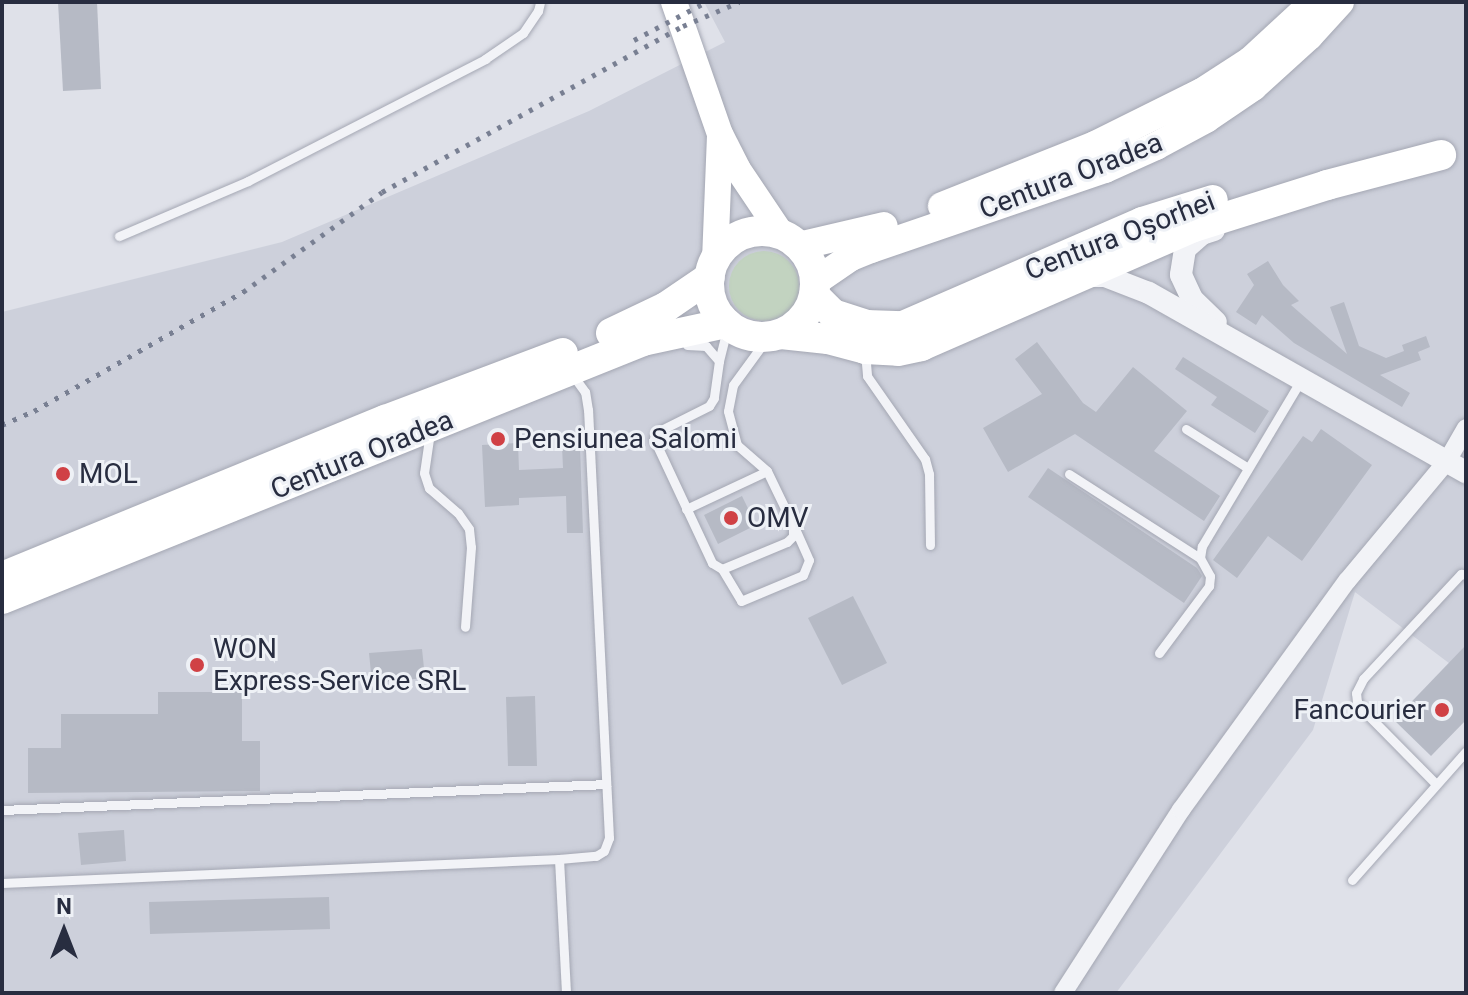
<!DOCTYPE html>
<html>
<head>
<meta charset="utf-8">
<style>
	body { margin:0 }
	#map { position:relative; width:1468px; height:995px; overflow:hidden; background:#dfe1e9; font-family:Roboto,sans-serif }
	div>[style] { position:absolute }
	.built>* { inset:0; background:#cdd0db }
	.green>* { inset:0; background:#c2d3c0 }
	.round { border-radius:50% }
	.building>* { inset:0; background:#b6bac5 }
	.roads { filter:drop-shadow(0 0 2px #a4a7b3) drop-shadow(0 0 2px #a4a7b3) }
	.service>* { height:9px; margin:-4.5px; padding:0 4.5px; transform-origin:4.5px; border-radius:4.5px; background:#f2f3f7 }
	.minor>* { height:18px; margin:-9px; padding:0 9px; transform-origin:9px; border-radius:9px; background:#f2f3f7 }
	.tertiary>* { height:22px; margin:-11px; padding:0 11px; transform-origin:11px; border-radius:11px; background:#f2f3f7 }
	.secondary>* { height:26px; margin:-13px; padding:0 13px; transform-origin:13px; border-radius:13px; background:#fff }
	.primary>* { height:28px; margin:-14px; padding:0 14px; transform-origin:14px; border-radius:14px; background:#fff }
	.trunk>* { height:30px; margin:-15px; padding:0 15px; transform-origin:15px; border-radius:15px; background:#fff }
	.trunk>.ring { margin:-15px; padding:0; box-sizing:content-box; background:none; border:30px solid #fff; border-radius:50% }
	.rail>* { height:5px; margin-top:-2.5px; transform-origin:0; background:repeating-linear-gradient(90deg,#787f92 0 4px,transparent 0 12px) }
	.dots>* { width:22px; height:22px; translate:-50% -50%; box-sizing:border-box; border:4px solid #eef1f6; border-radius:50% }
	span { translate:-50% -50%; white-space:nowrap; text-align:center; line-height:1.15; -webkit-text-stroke:6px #eef1f6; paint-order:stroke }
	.street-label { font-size:28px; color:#282d40 }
	.poi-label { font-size:28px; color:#282d40 }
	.left { translate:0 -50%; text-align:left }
	.right { translate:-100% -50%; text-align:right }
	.frame { position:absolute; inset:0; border:4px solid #282d40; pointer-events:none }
	.north { position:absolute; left:24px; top:891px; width:80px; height:80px; -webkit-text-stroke:6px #eef1f6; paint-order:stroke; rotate:0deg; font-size:22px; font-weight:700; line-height:32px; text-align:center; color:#282d40 }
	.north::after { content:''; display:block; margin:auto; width:28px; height:36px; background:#282d40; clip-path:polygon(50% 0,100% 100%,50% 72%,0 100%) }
</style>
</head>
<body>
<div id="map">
	<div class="built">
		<i style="clip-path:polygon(704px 2px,1466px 2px,1466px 676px,1355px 592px,1313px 730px,1116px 993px,2px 993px,2px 312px,282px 242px,589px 111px,725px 42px)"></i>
	</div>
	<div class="green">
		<i class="round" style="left:729px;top:251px;width:70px;height:70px"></i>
	</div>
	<div class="building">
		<i style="clip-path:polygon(58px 2px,97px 2px,101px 89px,63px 91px)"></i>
		<i style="clip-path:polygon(1268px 261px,1283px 285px,1299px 301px,1291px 305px,1347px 354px,1330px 307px,1344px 302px,1359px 346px,1386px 358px,1404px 351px,1402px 345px,1426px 336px,1430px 347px,1418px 352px,1421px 360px,1380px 375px,1410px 393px,1402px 407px,1294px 343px,1262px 315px,1256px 325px,1236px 312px,1254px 285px,1247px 274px)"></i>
		<i style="clip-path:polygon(1037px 342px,1083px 403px,1096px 412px,1133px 367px,1187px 411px,1154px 451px,1220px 496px,1204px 521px,1075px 434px,1008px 472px,983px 428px,1042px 394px,1015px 359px)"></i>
		<i style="clip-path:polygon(1183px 357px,1269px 411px,1255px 433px,1211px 405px,1217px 397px,1175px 369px)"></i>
		<i style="clip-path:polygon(1321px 429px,1372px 465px,1302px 561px,1268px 536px,1237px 578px,1213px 560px,1303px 436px,1312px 442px)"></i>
		<i style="clip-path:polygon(518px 443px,519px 470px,563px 468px,562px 446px,580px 445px,583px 533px,567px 533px,566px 496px,519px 498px,519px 505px,485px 507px,482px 445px)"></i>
		<i style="clip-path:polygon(1048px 468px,1197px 568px,1202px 576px,1184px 603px,1028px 497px)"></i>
		<i style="clip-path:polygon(742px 496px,756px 525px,718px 544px,704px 515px)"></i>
		<i style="clip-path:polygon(853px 596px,887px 663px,842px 685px,808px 618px)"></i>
		<i style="clip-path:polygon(1466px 645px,1466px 720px,1431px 756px,1394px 720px)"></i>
		<i style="clip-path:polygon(422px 649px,425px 678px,372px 683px,369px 653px)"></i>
		<i style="clip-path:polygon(158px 692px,242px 692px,242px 741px,260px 741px,260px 791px,28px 793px,28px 748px,61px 748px,61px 714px,158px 714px)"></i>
		<i style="clip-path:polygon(535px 696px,537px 766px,508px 766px,506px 697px)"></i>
		<i style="clip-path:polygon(124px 830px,126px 861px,81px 865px,78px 833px)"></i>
		<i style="clip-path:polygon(329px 897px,330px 929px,150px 934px,149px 902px)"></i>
	</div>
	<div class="roads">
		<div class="service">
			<i style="left:119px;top:236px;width:140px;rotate:-23.1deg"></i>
			<i style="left:248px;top:181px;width:267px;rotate:-27.2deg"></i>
			<i style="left:485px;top:59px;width:46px;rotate:-34.4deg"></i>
			<i style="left:523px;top:33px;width:27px;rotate:-56deg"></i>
			<i style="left:538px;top:11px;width:9px;rotate:-77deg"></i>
			<i style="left:687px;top:345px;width:19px;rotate:3deg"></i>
			<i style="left:706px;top:346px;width:20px;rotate:49deg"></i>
			<i style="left:719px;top:361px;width:37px;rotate:98deg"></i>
			<i style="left:714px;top:398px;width:9px;rotate:122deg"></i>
			<i style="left:709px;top:406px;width:58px;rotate:153.4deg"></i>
			<i style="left:657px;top:432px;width:8px;rotate:113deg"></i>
			<i style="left:654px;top:439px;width:137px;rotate:64.9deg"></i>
			<i style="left:712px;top:563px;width:12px;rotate:31deg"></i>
			<i style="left:722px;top:569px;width:70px;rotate:-22.6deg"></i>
			<i style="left:787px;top:542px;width:8px;rotate:-45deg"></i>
			<i style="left:793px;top:536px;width:11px;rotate:-90deg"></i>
			<i style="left:793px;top:525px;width:60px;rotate:-115.7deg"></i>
			<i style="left:767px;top:471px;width:40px;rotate:-139deg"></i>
			<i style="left:737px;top:445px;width:35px;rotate:-105deg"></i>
			<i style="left:728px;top:411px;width:26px;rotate:-79deg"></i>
			<i style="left:733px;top:385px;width:59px;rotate:-53.9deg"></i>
			<i style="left:865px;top:352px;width:24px;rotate:85deg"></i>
			<i style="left:867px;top:376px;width:101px;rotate:55.1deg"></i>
			<i style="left:925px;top:459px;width:16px;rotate:75deg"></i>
			<i style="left:929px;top:474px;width:71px;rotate:89.2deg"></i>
			<i style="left:719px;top:361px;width:34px;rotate:-76deg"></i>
			<i style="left:1186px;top:429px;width:73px;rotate:32.2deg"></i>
			<i style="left:430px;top:432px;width:41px;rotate:98.3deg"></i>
			<i style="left:424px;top:473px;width:16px;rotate:72deg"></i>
			<i style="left:429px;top:488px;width:38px;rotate:41deg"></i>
			<i style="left:458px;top:513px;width:19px;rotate:55deg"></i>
			<i style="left:469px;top:529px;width:18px;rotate:84deg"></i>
			<i style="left:471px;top:547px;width:80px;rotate:94.3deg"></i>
			<i style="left:1069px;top:474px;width:156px;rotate:32.7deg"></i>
			<i style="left:686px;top:509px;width:89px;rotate:-25.1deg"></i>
			<i style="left:722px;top:569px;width:37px;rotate:59deg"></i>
			<i style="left:741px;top:601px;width:67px;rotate:-22.8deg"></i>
			<i style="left:803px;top:575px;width:16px;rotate:-68deg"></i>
			<i style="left:809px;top:560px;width:35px;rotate:-114deg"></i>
			<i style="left:1159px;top:653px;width:84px;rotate:-53.3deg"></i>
			<i style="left:1209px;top:586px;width:10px;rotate:-84deg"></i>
			<i style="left:1210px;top:576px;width:21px;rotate:-119deg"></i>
			<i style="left:1200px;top:558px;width:12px;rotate:-81deg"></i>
			<i style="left:1202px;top:546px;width:193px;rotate:-59.2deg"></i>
			<i style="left:1436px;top:784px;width:100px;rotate:-134.6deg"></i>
			<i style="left:1366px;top:713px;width:14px;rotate:-129deg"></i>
			<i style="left:1357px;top:702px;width:9px;rotate:-96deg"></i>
			<i style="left:1356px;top:693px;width:16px;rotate:-63deg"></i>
			<i style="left:1363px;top:679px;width:144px;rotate:-47deg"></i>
			<i style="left:1461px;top:574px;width:5px;rotate:11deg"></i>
			<i style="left:2px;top:810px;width:605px;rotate:-2.46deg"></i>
			<i style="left:559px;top:859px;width:134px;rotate:87deg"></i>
			<i style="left:1352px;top:880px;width:172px;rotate:-48.5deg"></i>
			<i style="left:2px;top:883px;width:558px;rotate:-2.47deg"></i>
			<i style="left:559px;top:859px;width:37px;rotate:-5deg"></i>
			<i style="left:596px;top:856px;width:9px;rotate:-32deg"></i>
			<i style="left:604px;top:851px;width:14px;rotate:-69deg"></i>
			<i style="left:609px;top:838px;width:429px;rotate:-92.8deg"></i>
			<i style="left:588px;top:410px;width:18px;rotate:-99deg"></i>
			<i style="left:585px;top:392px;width:19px;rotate:-126deg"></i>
		</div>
		<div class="minor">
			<i style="left:1063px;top:993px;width:218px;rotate:-57.2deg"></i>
			<i style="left:1181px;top:810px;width:283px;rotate:-54.1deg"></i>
			<i style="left:1347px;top:581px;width:156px;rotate:-50.2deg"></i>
			<i style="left:1447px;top:461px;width:38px;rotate:-60deg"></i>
		</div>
		<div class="tertiary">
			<i style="left:1214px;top:230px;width:13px;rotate:162deg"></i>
			<i style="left:1202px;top:234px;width:23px;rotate:139deg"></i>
			<i style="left:1185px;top:249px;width:26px;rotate:99deg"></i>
			<i style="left:1181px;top:275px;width:26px;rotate:65deg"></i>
			<i style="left:1192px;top:299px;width:33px;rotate:44deg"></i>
			<i style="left:1086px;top:276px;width:19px"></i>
			<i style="left:1105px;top:276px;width:47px;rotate:21.1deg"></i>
			<i style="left:1149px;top:293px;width:364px;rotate:29.5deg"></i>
		</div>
		<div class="secondary">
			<i style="left:674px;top:2px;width:140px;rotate:70.8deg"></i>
			<i style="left:720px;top:134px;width:38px;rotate:63deg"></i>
			<i style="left:737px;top:168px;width:81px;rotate:56.1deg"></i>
			<i style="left:715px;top:260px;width:123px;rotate:-87.7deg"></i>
		</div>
		<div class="primary">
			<i style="left:942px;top:206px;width:165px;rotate:-21.7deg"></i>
			<i style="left:1095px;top:145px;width:119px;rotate:-26.4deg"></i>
			<i style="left:1202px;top:92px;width:57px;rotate:-32.9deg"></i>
			<i style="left:1250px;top:61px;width:87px;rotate:-42.7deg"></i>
			<i style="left:799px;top:246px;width:87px;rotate:-13.2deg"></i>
			<i style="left:816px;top:281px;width:42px;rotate:-34.4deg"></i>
			<i style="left:851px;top:257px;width:22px;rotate:-22deg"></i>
			<i style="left:871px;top:249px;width:247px;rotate:-18.9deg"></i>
			<i style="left:1105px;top:169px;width:56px;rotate:-24.3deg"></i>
			<i style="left:1156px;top:146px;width:57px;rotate:-28.4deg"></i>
			<i style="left:1206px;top:119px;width:57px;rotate:-34.2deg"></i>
			<i style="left:1253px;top:87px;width:76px;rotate:-42.3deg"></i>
			<i style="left:1309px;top:36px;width:46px;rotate:-47.6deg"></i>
		</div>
		<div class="trunk">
			<i class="ring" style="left:709px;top:231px;width:76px;height:76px"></i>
			<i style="left:814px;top:295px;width:27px;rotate:45deg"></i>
			<i style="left:833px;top:314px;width:35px;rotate:18deg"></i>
			<i style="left:866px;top:325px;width:37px;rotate:2deg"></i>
			<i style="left:903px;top:326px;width:261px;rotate:-23.5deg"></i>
			<i style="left:1142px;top:222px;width:74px;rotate:-17.2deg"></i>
			<i style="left:611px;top:333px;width:61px;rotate:-25.3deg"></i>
			<i style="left:666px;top:307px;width:53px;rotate:-34.3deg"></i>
			<i style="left:781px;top:334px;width:47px;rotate:6.1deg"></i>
			<i style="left:828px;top:339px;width:38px;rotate:15deg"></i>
			<i style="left:865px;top:349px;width:33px;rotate:3deg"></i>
			<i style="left:898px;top:351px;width:24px;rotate:-12deg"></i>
			<i style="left:921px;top:346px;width:295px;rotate:-23.6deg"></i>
			<i style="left:1191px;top:228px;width:143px;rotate:-17.5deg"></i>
			<i style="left:1327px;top:185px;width:118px;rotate:-14.7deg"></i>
			<i style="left:2px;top:577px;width:414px;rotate:-22.3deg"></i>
			<i style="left:385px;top:420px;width:190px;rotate:-20.6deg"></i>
			<i style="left:2px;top:599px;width:691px;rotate:-21.92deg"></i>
			<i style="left:643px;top:341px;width:85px;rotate:-12.2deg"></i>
		</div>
	</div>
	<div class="rail">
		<i style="left:634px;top:40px;width:81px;rotate:-27.8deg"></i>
		<i style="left:2px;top:425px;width:35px;rotate:-24deg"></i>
		<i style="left:34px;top:411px;width:241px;rotate:-29.7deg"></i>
		<i style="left:243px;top:292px;width:171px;rotate:-35.7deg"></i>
		<i style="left:382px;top:192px;width:344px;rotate:-28.9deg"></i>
		<i style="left:683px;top:26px;width:61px;rotate:-23.2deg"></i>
	</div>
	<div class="dots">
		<i style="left:498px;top:439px;background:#d04145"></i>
		<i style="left:63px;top:474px;background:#d04145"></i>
		<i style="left:731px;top:518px;background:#d04145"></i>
		<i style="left:197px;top:665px;background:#d04145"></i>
		<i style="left:1442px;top:710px;background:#d04145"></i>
	</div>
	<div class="street-label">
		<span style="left:1071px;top:176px;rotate:-21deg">Centura Oradea</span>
		<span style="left:1120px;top:236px;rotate:-21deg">Centura Oșorhei</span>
		<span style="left:362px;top:455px;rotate:-22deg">Centura Oradea</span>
	</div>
	<div class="poi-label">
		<span class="left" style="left:514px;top:439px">Pensiunea Salomi</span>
		<span class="left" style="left:79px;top:474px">MOL</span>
		<span class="left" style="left:747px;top:518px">OMV</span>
		<span class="left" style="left:213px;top:665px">WON<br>Express-Service SRL</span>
		<span class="right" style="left:1426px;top:710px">Fancourier</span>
	</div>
	<div class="frame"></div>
	<div class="north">N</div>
</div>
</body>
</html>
